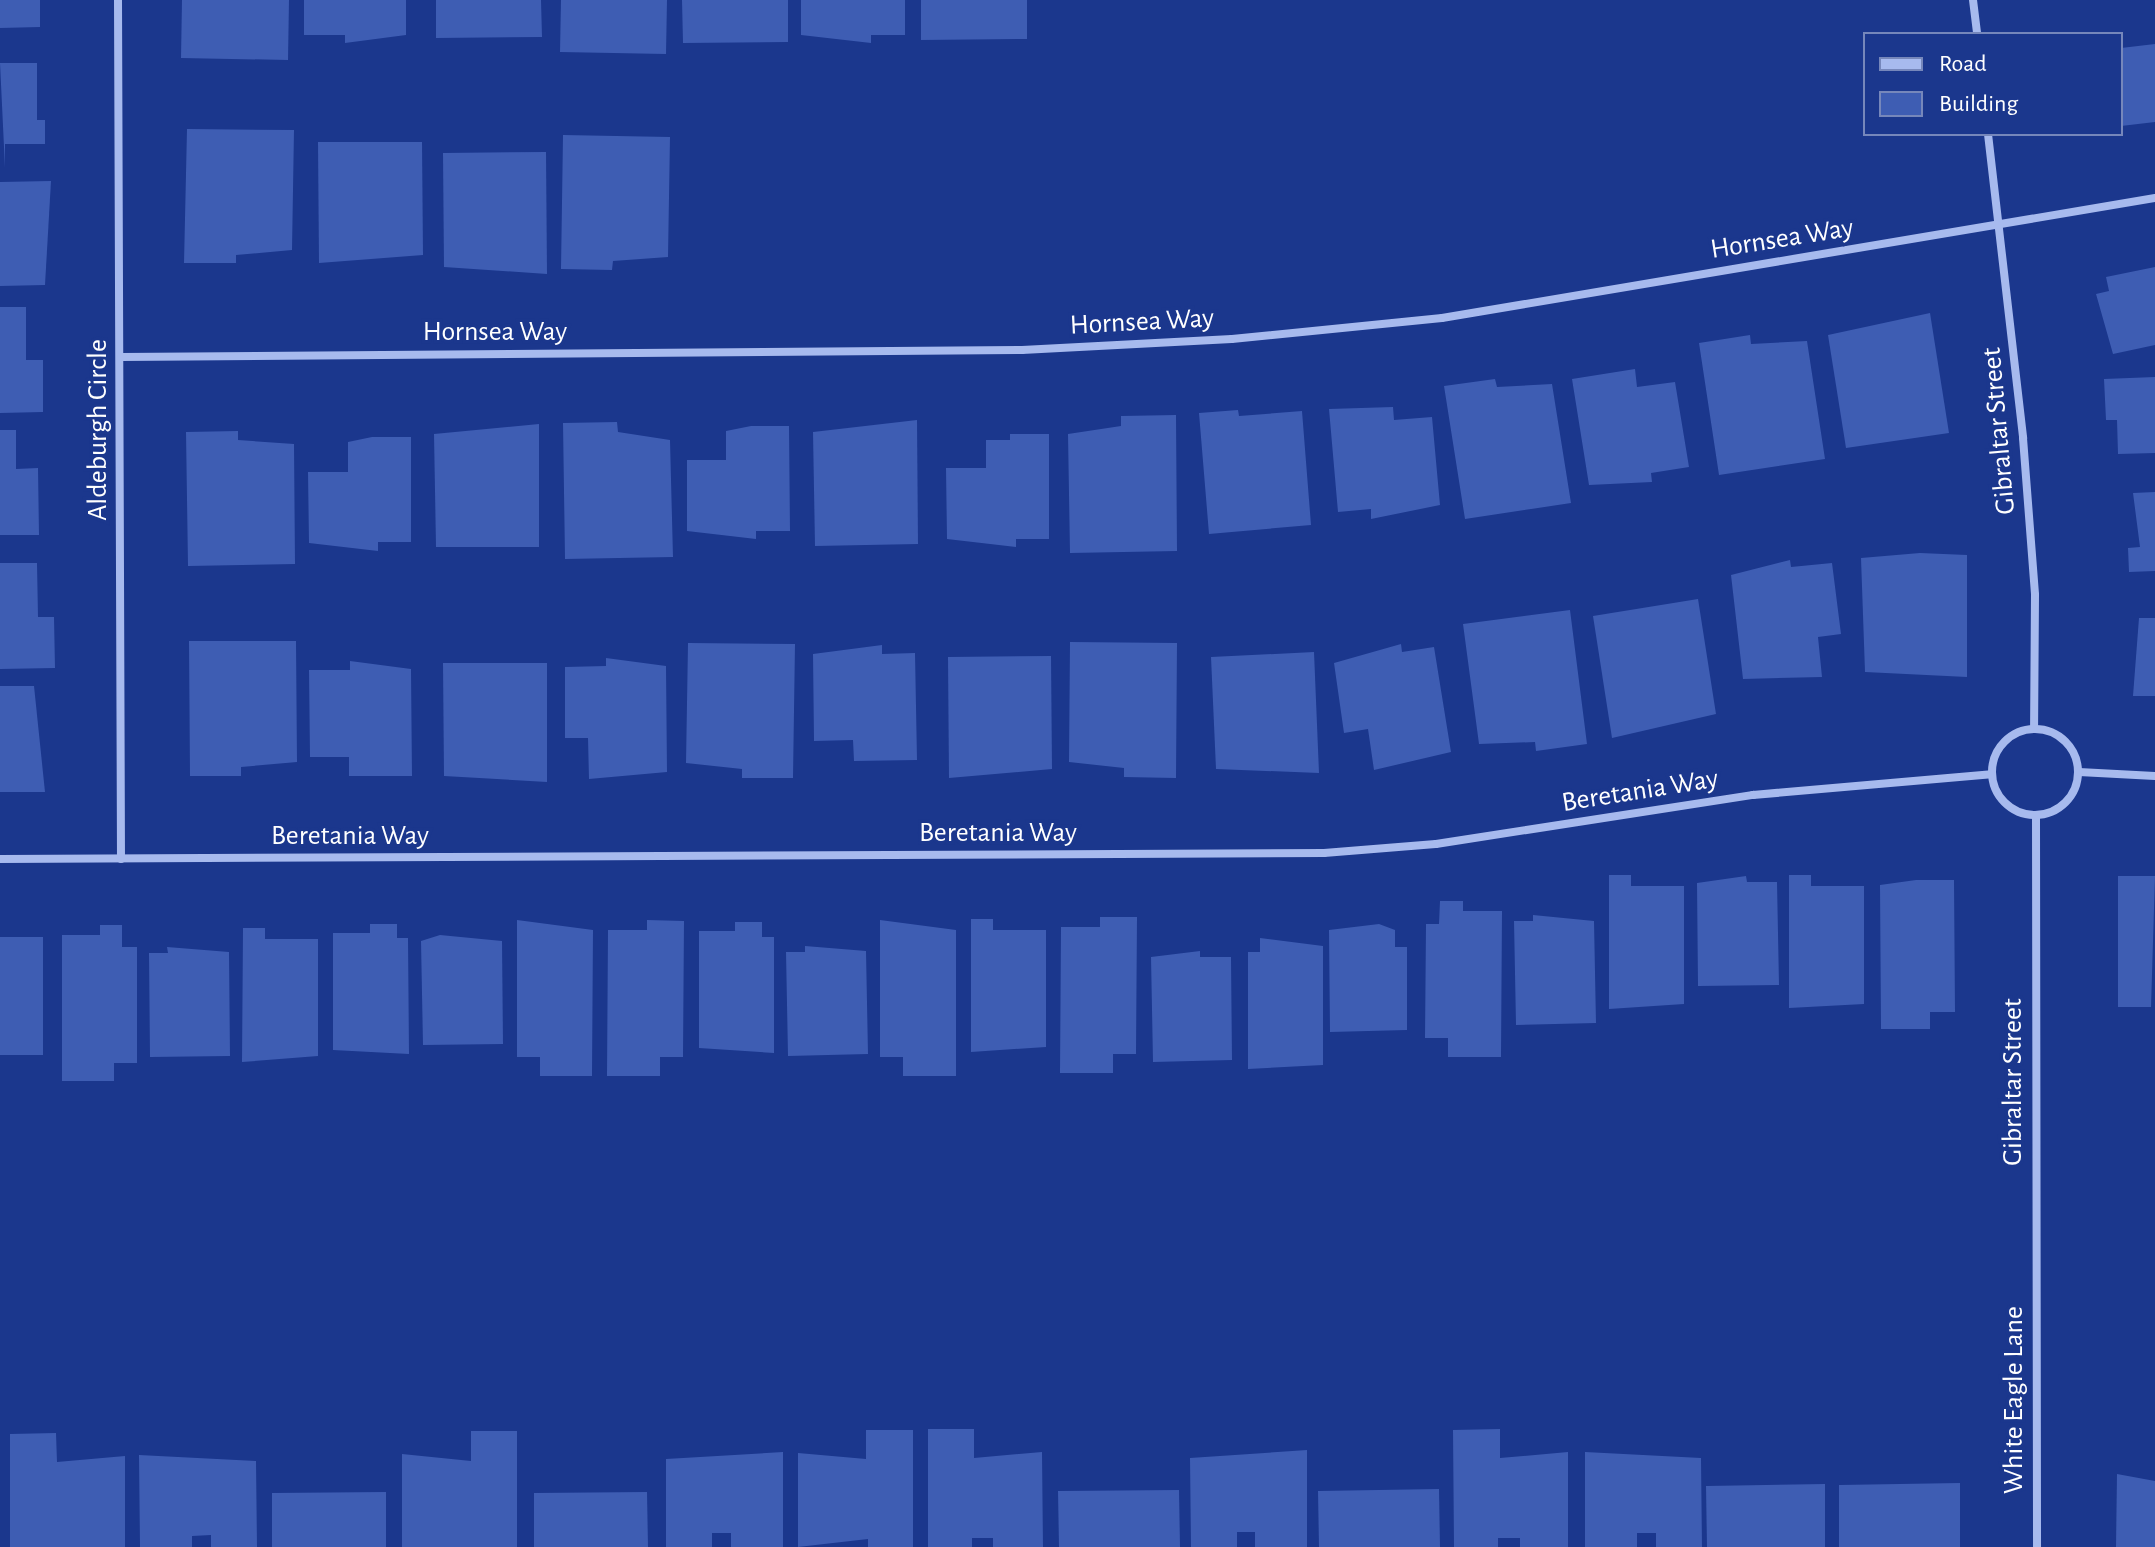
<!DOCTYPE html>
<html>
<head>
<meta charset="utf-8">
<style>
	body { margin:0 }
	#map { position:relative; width:2155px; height:1547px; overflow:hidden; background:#1b378d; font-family:"Alegreya Sans",sans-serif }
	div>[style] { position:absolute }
	.building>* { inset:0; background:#3e5db3 }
	.minor>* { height:8px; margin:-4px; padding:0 4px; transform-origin:4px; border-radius:4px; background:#a7baee }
	.minor>.ring { margin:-4px; padding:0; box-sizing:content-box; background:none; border:8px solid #a7baee; border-radius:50% }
	span { translate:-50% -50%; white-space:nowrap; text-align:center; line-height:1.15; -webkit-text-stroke:7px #1b378d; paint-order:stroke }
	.street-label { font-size:28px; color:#fff }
	.legend { position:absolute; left:1863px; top:32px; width:260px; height:104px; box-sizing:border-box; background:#1b378d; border:2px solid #7687bb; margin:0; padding:10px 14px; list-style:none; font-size:24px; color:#fff }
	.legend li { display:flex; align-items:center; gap:16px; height:40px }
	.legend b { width:40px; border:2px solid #7687bb }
</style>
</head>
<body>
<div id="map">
	<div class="building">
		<i style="clip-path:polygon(0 0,40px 0,40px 27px,0 28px)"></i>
		<i style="clip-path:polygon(182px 0,289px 0,288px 60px,181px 58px)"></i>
		<i style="clip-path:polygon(304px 0,406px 0,406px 35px,345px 43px,345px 35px,304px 35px)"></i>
		<i style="clip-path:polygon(436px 0,541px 0,542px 37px,436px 38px)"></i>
		<i style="clip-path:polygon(561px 0,667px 0,666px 54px,560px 52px)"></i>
		<i style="clip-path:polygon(682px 0,788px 0,788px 42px,683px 43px)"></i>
		<i style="clip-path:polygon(801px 0,905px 0,905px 35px,871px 35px,871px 43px,801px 35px)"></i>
		<i style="clip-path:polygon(921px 0,1027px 0,1027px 39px,921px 40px)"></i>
		<i style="clip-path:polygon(2155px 44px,2155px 122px,2121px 126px,2121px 48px)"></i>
		<i style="clip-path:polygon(0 63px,37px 63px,37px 120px,45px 120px,45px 144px,5px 144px,5px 168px)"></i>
		<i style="clip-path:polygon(187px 129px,294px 130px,292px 250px,236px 255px,236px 263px,184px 263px)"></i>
		<i style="clip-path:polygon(563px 135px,670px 137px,668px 257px,613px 261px,612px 270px,561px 269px)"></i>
		<i style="clip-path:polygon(318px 142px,422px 142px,423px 255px,319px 263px)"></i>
		<i style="clip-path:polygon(546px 152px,547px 274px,444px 267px,443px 153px)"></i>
		<i style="clip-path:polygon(51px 181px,45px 285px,0 286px,0 182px)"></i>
		<i style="clip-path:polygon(2155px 267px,2155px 345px,2113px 354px,2096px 294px,2109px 291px,2106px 277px)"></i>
		<i style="clip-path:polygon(0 307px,26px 307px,26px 360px,43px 360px,43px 412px,0 413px)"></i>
		<i style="clip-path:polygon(1930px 313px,1949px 433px,1846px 448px,1828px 335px)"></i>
		<i style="clip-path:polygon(1750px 335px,1751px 344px,1807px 341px,1825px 459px,1719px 475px,1699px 343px)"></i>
		<i style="clip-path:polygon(1635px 369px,1637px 387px,1675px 382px,1689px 467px,1651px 473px,1652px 482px,1589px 485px,1572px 379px)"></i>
		<i style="clip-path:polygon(2155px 377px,2155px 453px,2118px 454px,2117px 420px,2106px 420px,2104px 379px)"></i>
		<i style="clip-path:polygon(1495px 379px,1497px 387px,1552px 384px,1571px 503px,1465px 519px,1444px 386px)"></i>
		<i style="clip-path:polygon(1393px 407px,1394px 420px,1432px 417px,1440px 505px,1371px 519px,1371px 509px,1338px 512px,1329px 409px)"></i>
		<i style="clip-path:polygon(1238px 410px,1239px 416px,1302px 411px,1311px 525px,1209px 534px,1199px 413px)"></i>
		<i style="clip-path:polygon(1176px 415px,1177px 551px,1070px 553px,1068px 434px,1121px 426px,1121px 416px)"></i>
		<i style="clip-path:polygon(917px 420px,918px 544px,815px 546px,813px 432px)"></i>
		<i style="clip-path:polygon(617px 422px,618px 432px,670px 440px,673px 557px,565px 559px,563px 423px)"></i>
		<i style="clip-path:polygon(539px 424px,539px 547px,436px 547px,434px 434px)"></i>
		<i style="clip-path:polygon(751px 426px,789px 426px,790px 531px,756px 531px,756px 539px,687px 531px,687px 460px,726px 460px,726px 431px)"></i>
		<i style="clip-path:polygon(0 430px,16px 430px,16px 469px,38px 468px,39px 535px,0 535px)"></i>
		<i style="clip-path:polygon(238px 431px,238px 440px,294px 444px,295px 564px,188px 566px,186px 432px)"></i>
		<i style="clip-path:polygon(1010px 434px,1049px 434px,1049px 539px,1016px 539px,1016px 547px,947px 539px,946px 468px,986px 468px,986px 440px,1010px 440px)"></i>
		<i style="clip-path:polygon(372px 437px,411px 437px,411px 542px,378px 542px,378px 551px,309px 543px,308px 472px,348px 472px,348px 442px)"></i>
		<i style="clip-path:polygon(2155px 492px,2155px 571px,2129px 572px,2128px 548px,2140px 547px,2133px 493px)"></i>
		<i style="clip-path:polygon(1920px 553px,1967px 555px,1967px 677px,1865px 672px,1861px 558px)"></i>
		<i style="clip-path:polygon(1790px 560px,1791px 567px,1832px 563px,1841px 634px,1818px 637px,1822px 677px,1743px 679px,1731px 575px)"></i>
		<i style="clip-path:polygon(0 563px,37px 563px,38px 617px,54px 617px,55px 668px,0 669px)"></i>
		<i style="clip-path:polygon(1698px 599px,1716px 714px,1612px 738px,1593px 616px)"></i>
		<i style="clip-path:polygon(1570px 610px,1587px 744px,1536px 751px,1535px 742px,1479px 744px,1463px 624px)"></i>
		<i style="clip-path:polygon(2139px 618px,2155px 618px,2155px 696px,2133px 696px)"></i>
		<i style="clip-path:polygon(189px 641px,296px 641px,297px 762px,241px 767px,241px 776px,190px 776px)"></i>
		<i style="clip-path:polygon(1070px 642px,1177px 643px,1176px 778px,1124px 777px,1124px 768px,1069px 762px)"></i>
		<i style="clip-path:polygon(688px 643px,795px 644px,793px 778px,742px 778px,742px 769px,686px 763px)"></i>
		<i style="clip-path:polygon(1401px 644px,1402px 652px,1434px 647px,1451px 752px,1374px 770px,1368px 729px,1344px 733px,1334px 663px)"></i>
		<i style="clip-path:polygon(882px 645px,882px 654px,915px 653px,917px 760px,854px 761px,853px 740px,814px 741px,813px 654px)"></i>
		<i style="clip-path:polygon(1314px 652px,1319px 773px,1216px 769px,1211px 657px)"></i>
		<i style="clip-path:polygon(1051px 656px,1052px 769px,949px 778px,948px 657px)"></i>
		<i style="clip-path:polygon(606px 658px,666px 666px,667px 772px,589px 779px,588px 738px,565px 738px,565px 667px,606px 666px)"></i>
		<i style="clip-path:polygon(350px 661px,411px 669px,412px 776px,349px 776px,349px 757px,310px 757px,309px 670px,350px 670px)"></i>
		<i style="clip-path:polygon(443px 663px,547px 663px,547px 782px,444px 776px)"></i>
		<i style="clip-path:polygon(0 686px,34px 686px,45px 792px,0 792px)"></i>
		<i style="clip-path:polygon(1609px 875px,1631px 875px,1631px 886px,1684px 886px,1684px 1004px,1609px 1009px)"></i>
		<i style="clip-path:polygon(1789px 875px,1811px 875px,1811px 886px,1864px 886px,1864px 1004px,1789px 1008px)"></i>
		<i style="clip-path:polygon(1746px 876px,1747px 882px,1777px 882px,1779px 985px,1698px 986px,1697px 883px)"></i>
		<i style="clip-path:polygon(2118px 876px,2155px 876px,2151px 1007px,2118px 1007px)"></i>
		<i style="clip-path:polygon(1916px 880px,1954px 880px,1955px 1012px,1930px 1012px,1930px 1029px,1881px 1029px,1880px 885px)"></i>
		<i style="clip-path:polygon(1440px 901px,1463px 901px,1463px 911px,1502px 911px,1501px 1057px,1448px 1057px,1448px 1038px,1425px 1038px,1426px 924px,1439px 924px)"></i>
		<i style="clip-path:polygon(1533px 915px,1594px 921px,1596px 1023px,1516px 1025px,1514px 921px,1533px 921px)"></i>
		<i style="clip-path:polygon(1100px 917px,1137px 917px,1136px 1054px,1113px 1054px,1113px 1073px,1060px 1073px,1061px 927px,1100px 927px)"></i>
		<i style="clip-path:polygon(971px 919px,993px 919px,993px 930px,1046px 930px,1046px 1047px,971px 1052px)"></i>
		<i style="clip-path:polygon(517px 920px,593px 930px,592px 1076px,540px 1076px,540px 1057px,517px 1057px)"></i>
		<i style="clip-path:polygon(647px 920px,684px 921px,683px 1057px,660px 1057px,660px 1076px,607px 1076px,608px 930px,647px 930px)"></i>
		<i style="clip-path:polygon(880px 920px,956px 930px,956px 1076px,903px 1076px,903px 1057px,880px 1057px)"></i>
		<i style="clip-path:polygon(735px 922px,762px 922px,762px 937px,774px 937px,774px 1053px,699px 1048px,699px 931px,735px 931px)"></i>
		<i style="clip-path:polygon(370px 924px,397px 924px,397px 938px,408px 938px,409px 1054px,333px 1050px,333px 933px,370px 933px)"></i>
		<i style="clip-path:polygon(1379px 924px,1395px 930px,1395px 947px,1407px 947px,1407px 1030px,1330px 1032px,1329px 930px)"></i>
		<i style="clip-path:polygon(100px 925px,122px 925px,122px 947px,137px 947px,137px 1063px,114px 1063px,114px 1081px,62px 1081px,62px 935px,100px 935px)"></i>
		<i style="clip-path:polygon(243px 928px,265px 928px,265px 939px,318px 939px,318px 1056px,242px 1062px)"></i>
		<i style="clip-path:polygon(440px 935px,502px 941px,503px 1044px,423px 1045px,421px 941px)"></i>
		<i style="clip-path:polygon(0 937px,43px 937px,43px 1055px,0 1055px)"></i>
		<i style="clip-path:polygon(1260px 938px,1323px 946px,1323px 1065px,1248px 1069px,1248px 952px,1260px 952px)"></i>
		<i style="clip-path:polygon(805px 946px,866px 951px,868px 1054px,788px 1056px,786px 952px,805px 952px)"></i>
		<i style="clip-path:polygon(167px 947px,229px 952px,230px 1056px,150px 1057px,149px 953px,168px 953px)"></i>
		<i style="clip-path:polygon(1200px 951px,1200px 957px,1231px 957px,1232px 1060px,1153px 1062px,1151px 957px)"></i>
		<i style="clip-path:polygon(928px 1429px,974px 1429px,974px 1458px,1042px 1452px,1043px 1547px,993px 1547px,993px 1538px,972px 1538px,972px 1547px,928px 1547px)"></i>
		<i style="clip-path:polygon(1500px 1429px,1500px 1458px,1568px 1452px,1568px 1547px,1520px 1547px,1520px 1538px,1498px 1538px,1498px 1547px,1454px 1547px,1453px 1430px)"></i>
		<i style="clip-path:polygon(866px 1430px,913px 1430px,913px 1547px,868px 1547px,868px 1539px,798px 1547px,798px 1453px,866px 1459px)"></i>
		<i style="clip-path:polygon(471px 1431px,517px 1431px,517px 1547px,402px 1547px,402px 1454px,471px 1461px)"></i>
		<i style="clip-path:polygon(56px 1433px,57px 1462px,125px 1456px,125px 1547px,10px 1547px,10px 1434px)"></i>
		<i style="clip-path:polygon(1307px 1450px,1307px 1547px,1255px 1547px,1255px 1532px,1237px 1532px,1237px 1547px,1191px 1547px,1190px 1458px)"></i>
		<i style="clip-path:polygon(783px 1452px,783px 1547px,731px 1547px,731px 1533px,712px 1533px,712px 1547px,666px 1547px,666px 1459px)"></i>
		<i style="clip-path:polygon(1585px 1452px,1701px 1458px,1702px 1547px,1656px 1547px,1656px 1533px,1637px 1533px,1637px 1547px,1585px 1547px)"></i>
		<i style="clip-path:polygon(139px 1455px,256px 1461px,257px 1547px,211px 1547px,211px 1535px,192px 1536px,192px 1547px,140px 1547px)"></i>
		<i style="clip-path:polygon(2117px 1474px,2155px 1481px,2155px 1547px,2116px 1547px)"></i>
		<i style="clip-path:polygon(1960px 1483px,1960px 1547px,1839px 1547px,1839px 1485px)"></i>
		<i style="clip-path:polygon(1825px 1484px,1825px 1547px,1707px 1547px,1706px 1486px)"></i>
		<i style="clip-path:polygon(1439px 1489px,1440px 1547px,1319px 1547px,1318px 1491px)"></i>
		<i style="clip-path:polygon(1179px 1490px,1180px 1547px,1059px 1547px,1058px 1491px)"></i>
		<i style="clip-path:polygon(386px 1492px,386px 1547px,272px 1547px,272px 1493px)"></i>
		<i style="clip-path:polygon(647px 1492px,648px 1547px,534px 1547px,534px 1493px)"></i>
	</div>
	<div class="minor">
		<i style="left:118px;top:0;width:859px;rotate:89.8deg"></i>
		<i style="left:1973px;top:0;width:34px;rotate:83deg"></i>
		<i style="left:1988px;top:134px;width:306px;rotate:83.4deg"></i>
		<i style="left:2023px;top:438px;width:157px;rotate:85.6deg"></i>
		<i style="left:2035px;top:595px;width:131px;rotate:90.4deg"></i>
		<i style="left:121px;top:357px;width:901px;rotate:-0.45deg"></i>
		<i style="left:1022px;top:350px;width:210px;rotate:-3deg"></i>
		<i style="left:1232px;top:339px;width:211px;rotate:-5.7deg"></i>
		<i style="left:1442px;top:318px;width:723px;rotate:-9.55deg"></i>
		<i class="ring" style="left:1992px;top:729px;width:78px;height:78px"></i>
		<i style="left:2079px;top:772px;width:76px;rotate:3deg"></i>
		<i style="left:2036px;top:815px;width:732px;rotate:89.92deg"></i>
		<i style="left:0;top:859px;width:1324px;rotate:-0.26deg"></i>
		<i style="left:1324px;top:853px;width:112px;rotate:-4.6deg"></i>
		<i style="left:1436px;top:844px;width:321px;rotate:-8.8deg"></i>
		<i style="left:1753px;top:795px;width:239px;rotate:-5deg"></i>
	</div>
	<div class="street-label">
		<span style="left:1782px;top:239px;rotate:-9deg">Hornsea Way</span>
		<span style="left:1142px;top:322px;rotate:-3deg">Hornsea Way</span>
		<span style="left:495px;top:332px">Hornsea Way</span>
		<span style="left:98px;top:430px;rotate:-90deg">Aldeburgh Circle</span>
		<span style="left:1999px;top:431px;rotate:-95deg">Gibraltar Street</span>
		<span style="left:1640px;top:791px;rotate:-9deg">Beretania Way</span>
		<span style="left:998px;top:833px">Beretania Way</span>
		<span style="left:350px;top:836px">Beretania Way</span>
		<span style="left:2013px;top:1082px;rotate:-90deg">Gibraltar Street</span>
		<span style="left:2014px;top:1400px;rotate:-90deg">White Eagle Lane</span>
	</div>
	<ul class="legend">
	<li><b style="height:10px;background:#a7baee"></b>Road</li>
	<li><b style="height:22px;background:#3e5db3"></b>Building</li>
	</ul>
</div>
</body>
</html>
